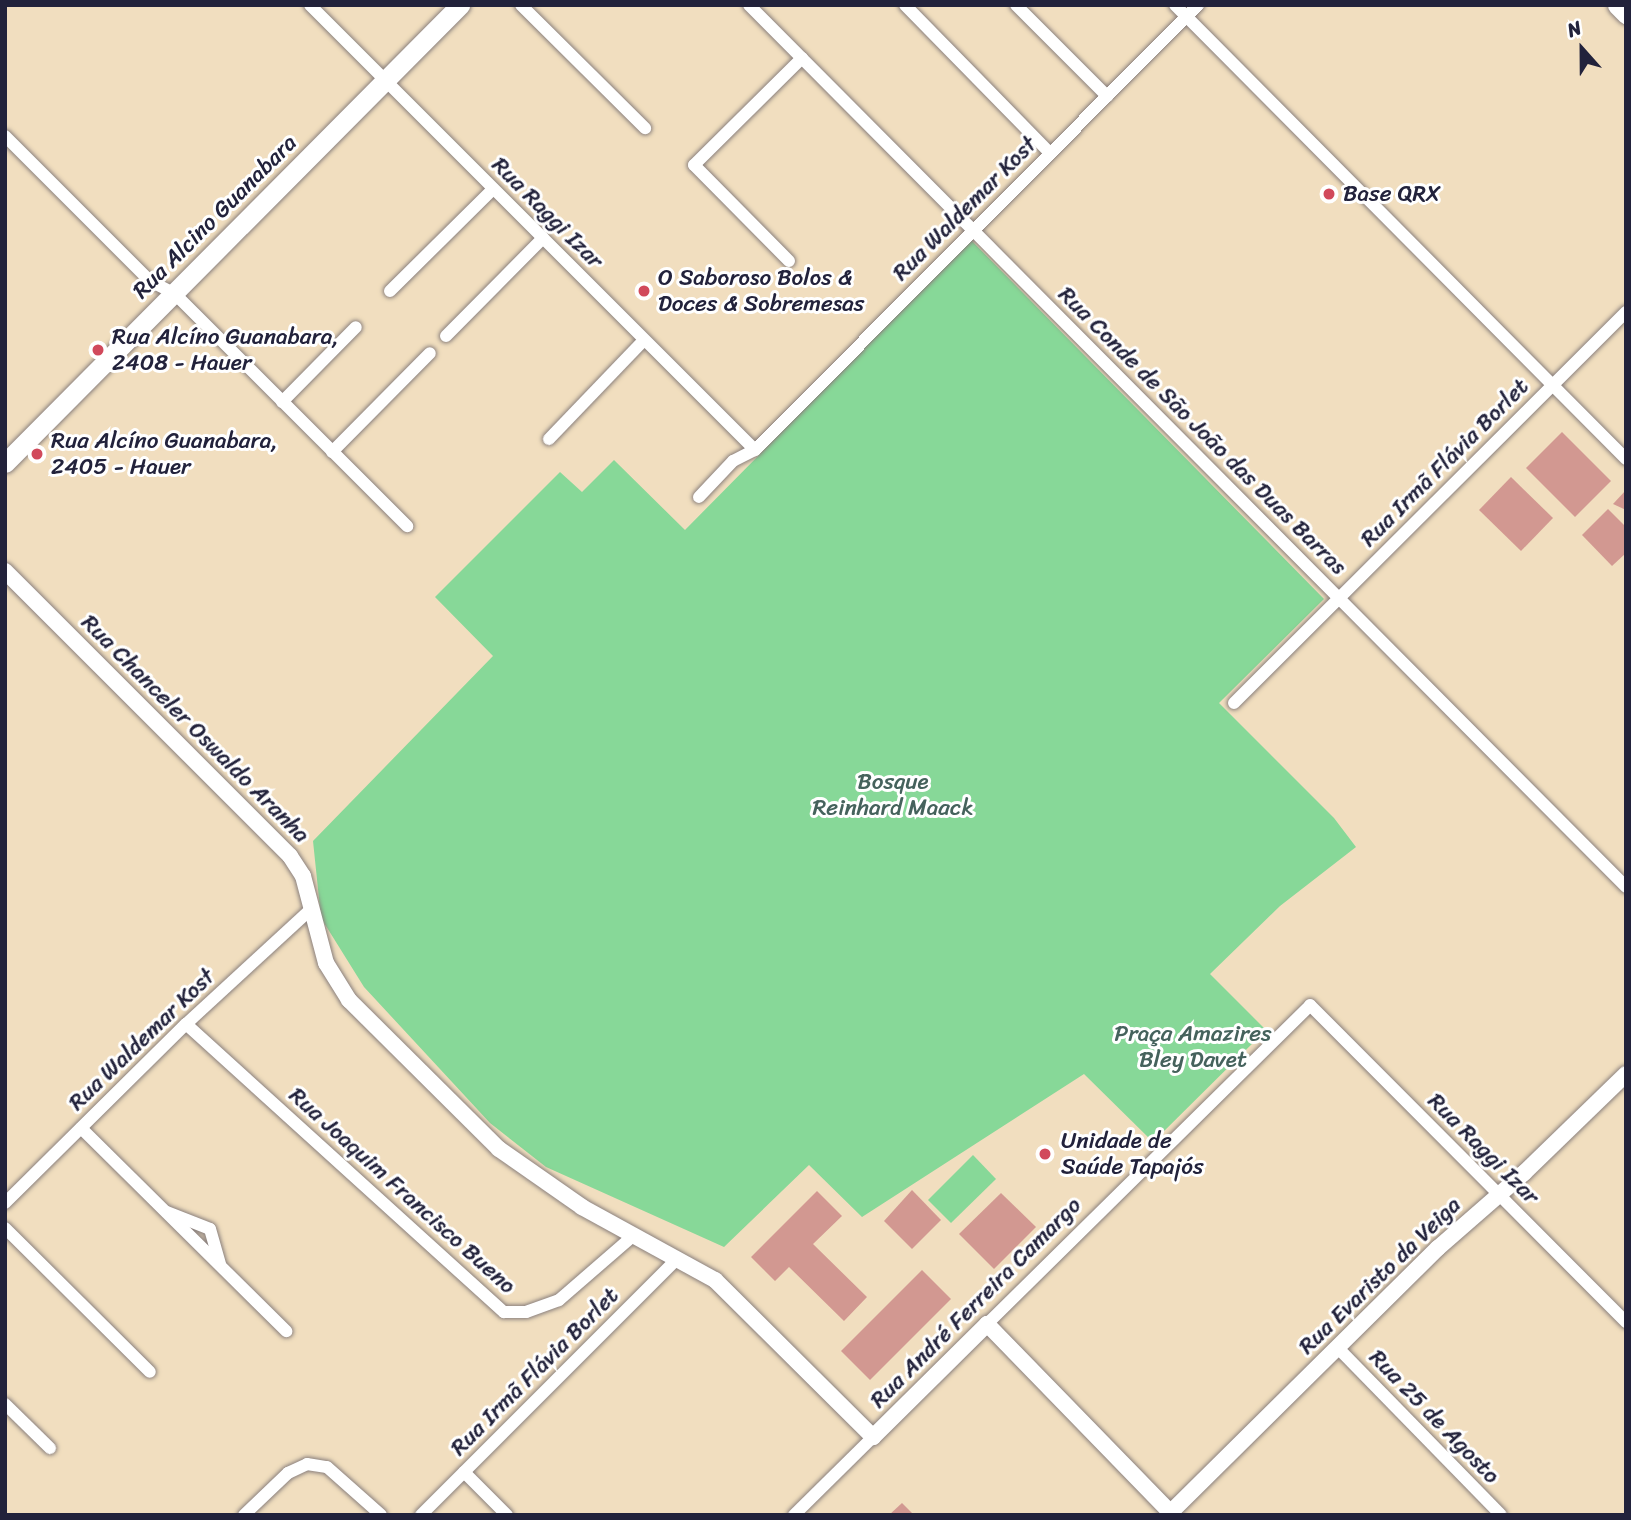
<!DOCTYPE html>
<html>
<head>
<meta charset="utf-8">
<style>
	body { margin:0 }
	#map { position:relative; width:1631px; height:1520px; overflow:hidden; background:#f1debf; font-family:Sriracha,sans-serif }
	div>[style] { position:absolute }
	.green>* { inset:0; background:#87d898 }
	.building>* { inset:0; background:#d29891 }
	.roads { filter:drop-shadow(0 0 2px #8a807d) drop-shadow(0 0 2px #8a807d) }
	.minor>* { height:12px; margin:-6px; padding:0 6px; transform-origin:6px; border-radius:6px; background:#fff }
	.tertiary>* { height:16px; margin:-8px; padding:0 8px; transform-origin:8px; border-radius:8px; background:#fff }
	.secondary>* { height:19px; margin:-9.5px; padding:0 9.5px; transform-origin:9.5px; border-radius:9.5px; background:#fff }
	.dots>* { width:19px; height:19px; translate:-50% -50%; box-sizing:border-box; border:4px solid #fff; border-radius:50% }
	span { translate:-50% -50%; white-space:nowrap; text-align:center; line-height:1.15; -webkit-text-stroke:6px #fff; paint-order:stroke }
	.poi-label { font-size:23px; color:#22223b }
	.left { translate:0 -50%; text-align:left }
	.street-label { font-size:23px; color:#22223b }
	.park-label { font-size:23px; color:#45625c }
	.frame { position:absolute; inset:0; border:7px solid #22223b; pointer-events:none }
	.north { position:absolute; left:1547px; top:14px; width:70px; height:70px; -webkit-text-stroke:5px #fff; paint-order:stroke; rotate:339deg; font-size:19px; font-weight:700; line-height:28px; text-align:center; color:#22223b }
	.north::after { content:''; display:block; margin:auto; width:24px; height:32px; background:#22223b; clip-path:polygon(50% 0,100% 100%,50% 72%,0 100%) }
</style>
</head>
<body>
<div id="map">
	<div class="green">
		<i style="clip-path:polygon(971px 240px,1324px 599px,1219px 703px,1334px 818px,1356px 847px,1280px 906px,1210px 974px,1266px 1030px,1153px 1142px,1084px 1074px,862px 1217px,809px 1165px,724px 1247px,546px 1167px,490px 1123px,364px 987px,321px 918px,313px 841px,493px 656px,435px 597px,560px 472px,582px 492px,614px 460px,685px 530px)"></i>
		<i style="clip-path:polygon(973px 1155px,996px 1179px,951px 1223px,928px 1200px)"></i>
	</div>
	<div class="building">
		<i style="clip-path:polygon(1562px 432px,1611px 481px,1575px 517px,1526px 468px)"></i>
		<i style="clip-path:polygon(1511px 477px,1553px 518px,1521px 551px,1479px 510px)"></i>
		<i style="clip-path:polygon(1626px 490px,1626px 510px,1613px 504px)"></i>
		<i style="clip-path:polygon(1608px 509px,1626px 527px,1626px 553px,1612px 566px,1582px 535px)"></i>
		<i style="clip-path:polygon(912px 1190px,941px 1220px,912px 1249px,884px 1221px)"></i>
		<i style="clip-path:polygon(817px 1191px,842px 1216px,813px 1244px,867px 1297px,844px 1321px,789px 1267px,775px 1281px,751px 1257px)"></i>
		<i style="clip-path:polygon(1001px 1193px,1036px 1227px,994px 1269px,959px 1234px)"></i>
		<i style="clip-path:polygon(922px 1270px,951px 1299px,870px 1380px,841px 1351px)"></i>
		<i style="clip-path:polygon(902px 1503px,914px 1515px,889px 1515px)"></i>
	</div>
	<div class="roads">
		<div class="minor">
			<i style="left:310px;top:5px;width:629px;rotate:45deg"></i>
			<i style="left:521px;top:5px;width:175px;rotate:44.8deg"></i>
			<i style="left:749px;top:5px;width:1244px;rotate:45.16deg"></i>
			<i style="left:905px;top:5px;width:207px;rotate:45.6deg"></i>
			<i style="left:1016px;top:5px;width:129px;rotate:45deg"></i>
			<i style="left:1175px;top:5px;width:640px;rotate:45.19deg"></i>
			<i style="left:5px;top:136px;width:205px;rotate:45deg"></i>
			<i style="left:150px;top:281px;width:27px;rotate:27deg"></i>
			<i style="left:174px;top:293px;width:330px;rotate:45deg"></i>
			<i style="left:789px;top:261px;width:135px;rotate:-134.7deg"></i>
			<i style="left:694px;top:165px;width:152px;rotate:-44.7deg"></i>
			<i style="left:390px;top:291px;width:145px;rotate:-44.7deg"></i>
			<i style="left:446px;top:336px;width:138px;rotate:-45.3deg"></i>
			<i style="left:282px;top:402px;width:105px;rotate:-45.4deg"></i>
			<i style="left:549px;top:439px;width:137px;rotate:-46.2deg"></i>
			<i style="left:332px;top:452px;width:139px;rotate:-45.3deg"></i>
			<i style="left:699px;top:497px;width:50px;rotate:-46.6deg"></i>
			<i style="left:733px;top:461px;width:25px;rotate:-27deg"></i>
			<i style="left:755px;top:450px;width:628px;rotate:-45.13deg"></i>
			<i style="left:1234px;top:703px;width:554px;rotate:-44.93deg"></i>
			<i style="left:186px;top:1024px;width:429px;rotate:42.2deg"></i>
			<i style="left:504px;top:1312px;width:22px"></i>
			<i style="left:526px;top:1312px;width:35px;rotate:-20deg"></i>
			<i style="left:559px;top:1300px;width:99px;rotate:-40.9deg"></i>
			<i style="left:81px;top:1128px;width:289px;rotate:44.7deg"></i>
			<i style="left:5px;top:1203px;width:255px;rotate:-44.7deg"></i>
			<i style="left:186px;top:1024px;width:170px;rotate:-42.6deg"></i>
			<i style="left:167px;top:1212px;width:46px;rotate:21.6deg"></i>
			<i style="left:210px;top:1229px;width:36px;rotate:74deg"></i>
			<i style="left:5px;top:1228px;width:204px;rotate:44.8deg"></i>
			<i style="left:987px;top:1324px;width:454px;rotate:-44.6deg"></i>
			<i style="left:1310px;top:1005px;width:448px;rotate:45.1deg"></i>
			<i style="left:1338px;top:1348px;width:233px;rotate:45.7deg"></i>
			<i style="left:5px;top:1404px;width:63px;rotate:44.4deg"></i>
			<i style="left:464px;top:1472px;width:61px;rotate:45deg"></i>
			<i style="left:244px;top:1515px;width:61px;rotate:-43.7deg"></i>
			<i style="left:288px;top:1473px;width:21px;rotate:-25deg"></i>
			<i style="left:307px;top:1464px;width:20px;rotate:9deg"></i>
			<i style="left:327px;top:1467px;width:72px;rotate:41.6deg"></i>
			<i style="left:421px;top:1515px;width:363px;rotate:-45deg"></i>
			<i style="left:794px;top:1515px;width:111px;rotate:-44.6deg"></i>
		</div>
		<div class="tertiary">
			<i style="left:5px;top:571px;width:403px;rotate:45deg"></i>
			<i style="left:290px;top:856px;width:24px;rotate:57deg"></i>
			<i style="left:303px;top:876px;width:90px;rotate:75.2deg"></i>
			<i style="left:326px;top:963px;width:44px;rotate:58.1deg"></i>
			<i style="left:349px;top:1000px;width:211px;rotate:44.8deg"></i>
			<i style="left:499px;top:1149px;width:101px;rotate:34.9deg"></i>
			<i style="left:582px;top:1207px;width:152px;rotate:28.8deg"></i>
			<i style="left:715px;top:1280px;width:223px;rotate:44.8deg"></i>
			<i style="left:873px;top:1437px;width:161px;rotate:-44.7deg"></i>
			<i style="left:987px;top:1324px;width:267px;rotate:45.8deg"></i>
			<i style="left:1168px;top:1515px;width:380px;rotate:-44.7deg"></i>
			<i style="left:1438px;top:1248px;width:114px;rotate:-41.1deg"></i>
			<i style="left:1524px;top:1173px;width:142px;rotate:-44.1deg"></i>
		</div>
		<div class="secondary">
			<i style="left:1617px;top:5px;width:13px;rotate:45deg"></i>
			<i style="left:5px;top:463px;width:646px;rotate:-45.19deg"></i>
		</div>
	</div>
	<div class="dots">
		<i style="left:1329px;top:194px;background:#d1495b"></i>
		<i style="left:644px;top:291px;background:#d1495b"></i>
		<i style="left:98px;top:350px;background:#d1495b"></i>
		<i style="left:37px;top:454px;background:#d1495b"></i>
		<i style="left:1045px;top:1154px;background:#d1495b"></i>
	</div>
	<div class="poi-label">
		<span class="left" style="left:1343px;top:194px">Base QRX</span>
		<span class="left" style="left:658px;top:291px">O Saboroso Bolos &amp;<br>Doces &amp; Sobremesas</span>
		<span class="left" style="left:112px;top:350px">Rua Alcíno Guanabara,<br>2408 - Hauer</span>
		<span class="left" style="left:51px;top:454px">Rua Alcíno Guanabara,<br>2405 - Hauer</span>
		<span class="left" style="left:1061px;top:1154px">Unidade de<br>Saúde Tapajós</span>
	</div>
	<div class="street-label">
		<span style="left:965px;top:209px;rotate:-45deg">Rua Waldemar Kost</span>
		<span style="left:547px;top:213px;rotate:45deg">Rua Raggi Izar</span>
		<span style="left:215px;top:217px;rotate:-45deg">Rua Alcino Guanabara</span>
		<span style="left:1202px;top:431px;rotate:45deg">Rua Conde de São João das Duas Barras</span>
		<span style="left:1445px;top:463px;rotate:-45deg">Rua Irmã Flávia Borlet</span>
		<span style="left:195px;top:729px;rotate:45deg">Rua Chanceler Oswaldo Aranha</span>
		<span style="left:142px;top:1040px;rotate:-44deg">Rua Waldemar Kost</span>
		<span style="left:1483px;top:1149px;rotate:45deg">Rua Raggi Izar</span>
		<span style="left:402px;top:1191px;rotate:42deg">Rua Joaquim Francisco Bueno</span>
		<span style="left:1380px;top:1276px;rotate:-44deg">Rua Evaristo da Veiga</span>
		<span style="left:976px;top:1303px;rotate:-45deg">Rua André Ferreira Camargo</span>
		<span style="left:535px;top:1372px;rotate:-45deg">Rua Irmã Flávia Borlet</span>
		<span style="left:1434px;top:1417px;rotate:46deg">Rua 25 de Agosto</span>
	</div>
	<div class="park-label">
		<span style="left:893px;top:795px">Bosque<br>Reinhard Maack</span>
		<span style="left:1193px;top:1047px">Praça Amazires<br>Bley Davet</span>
	</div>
	<div class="frame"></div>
	<div class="north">N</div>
</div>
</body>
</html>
